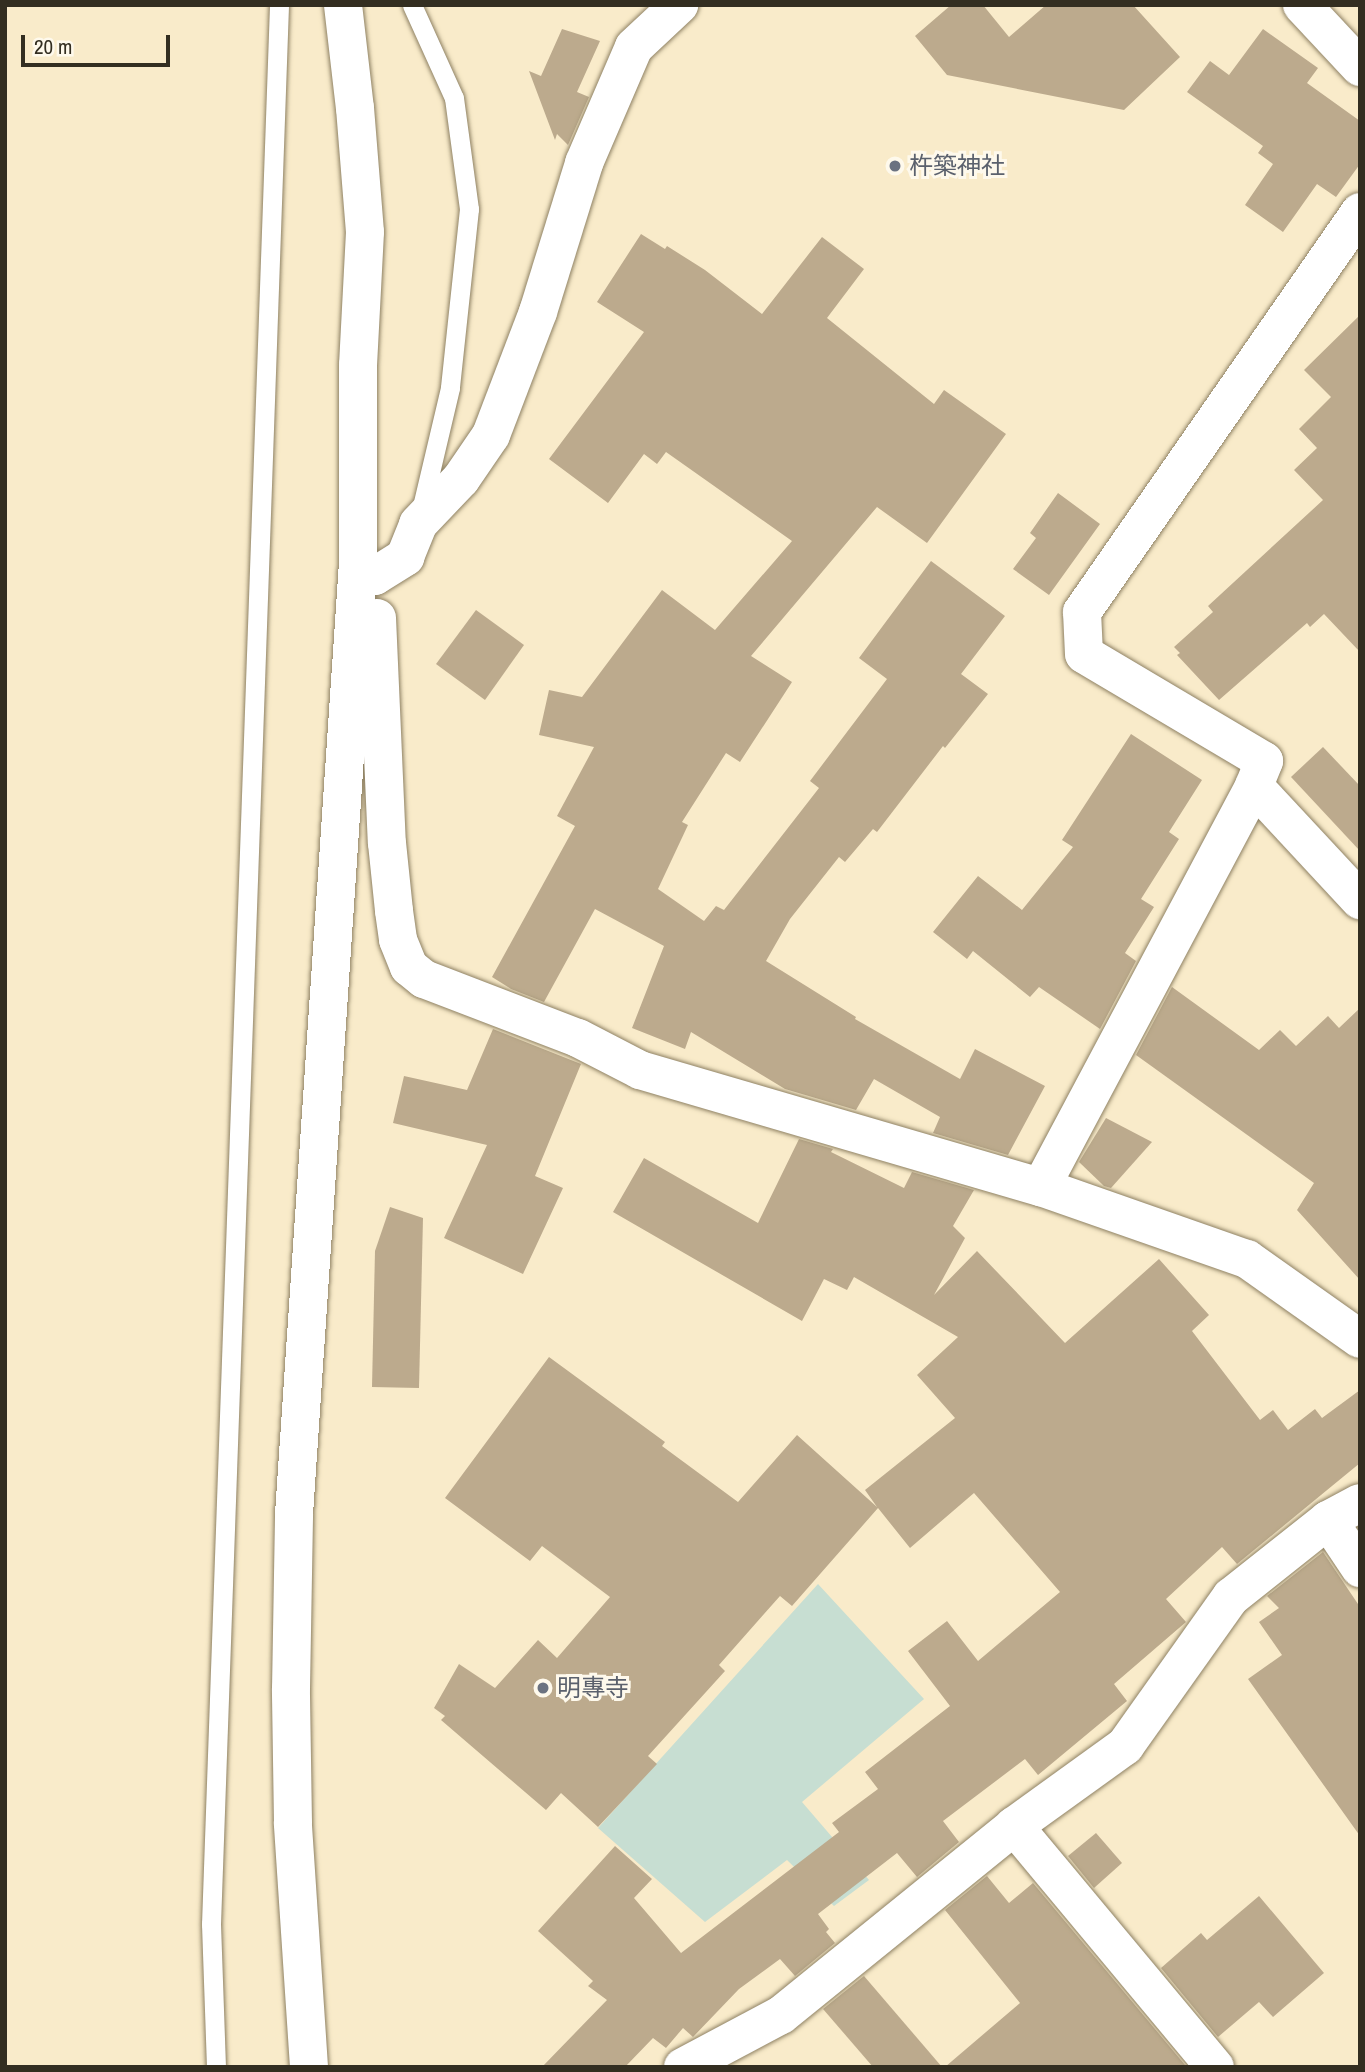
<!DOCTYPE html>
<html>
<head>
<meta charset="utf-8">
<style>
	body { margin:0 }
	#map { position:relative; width:1365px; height:2072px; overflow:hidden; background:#f9ebca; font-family:"Archivo Narrow","Noto Sans JP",sans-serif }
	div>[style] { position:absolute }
	.green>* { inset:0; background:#c7ded2 }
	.building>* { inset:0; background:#bcaa8d }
	.roads { filter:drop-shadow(0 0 2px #8e8163) drop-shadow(0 0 2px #8e8163) }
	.service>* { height:19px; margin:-9.5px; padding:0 9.5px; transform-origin:9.5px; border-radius:9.5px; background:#fff }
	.minor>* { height:38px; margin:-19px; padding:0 19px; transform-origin:19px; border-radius:19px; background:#fff }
	.tertiary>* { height:38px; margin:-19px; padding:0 19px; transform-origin:19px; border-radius:19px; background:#fff }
	.dots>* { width:19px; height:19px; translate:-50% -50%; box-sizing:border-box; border:4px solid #fef9ec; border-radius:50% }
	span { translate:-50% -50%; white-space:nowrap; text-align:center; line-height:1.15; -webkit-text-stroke:6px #fef9ec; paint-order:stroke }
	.worship-label { font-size:24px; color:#5b616d }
	.left { translate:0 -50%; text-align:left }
	.frame { position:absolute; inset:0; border:7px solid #332e21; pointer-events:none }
	.scale { position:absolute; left:21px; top:35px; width:149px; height:32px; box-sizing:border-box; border:4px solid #332e21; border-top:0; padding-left:9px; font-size:21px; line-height:24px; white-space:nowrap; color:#332e21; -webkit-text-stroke:5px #fef9ec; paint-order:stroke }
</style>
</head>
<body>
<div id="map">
	<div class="green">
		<i style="clip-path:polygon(818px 1584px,924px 1699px,802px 1802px,869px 1880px,834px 1906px,787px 1860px,705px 1922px,598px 1828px)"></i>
	</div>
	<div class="building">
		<i style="clip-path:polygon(951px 5px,983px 5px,1009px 37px,1046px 5px,1133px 5px,1180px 57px,1124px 110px,947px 75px,915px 36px)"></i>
		<i style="clip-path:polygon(562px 29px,600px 41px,577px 92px,589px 97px,568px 145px,557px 134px,555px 140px,529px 71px,541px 76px)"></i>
		<i style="clip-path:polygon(1263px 29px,1318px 68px,1307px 83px,1360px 121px,1360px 164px,1336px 197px,1317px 184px,1283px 232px,1245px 205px,1273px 164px,1258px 153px,1263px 146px,1187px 92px,1210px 61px,1229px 75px)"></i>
		<i style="clip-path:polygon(641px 234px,665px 249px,667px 246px,705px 270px,762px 314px,822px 237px,864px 269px,827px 318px,934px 404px,944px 390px,1006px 434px,927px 543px,877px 507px,751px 656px,792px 682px,740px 762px,726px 753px,682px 822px,688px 825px,658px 889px,704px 921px,716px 906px,724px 910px,819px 788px,810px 781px,887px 679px,859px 658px,931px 561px,1005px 616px,961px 674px,988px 694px,945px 748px,943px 746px,877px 832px,873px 829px,845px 862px,839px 857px,790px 919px,766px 961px,856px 1017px,855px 1019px,960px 1079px,975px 1049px,1045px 1086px,1008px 1155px,933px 1133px,940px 1117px,874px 1079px,856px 1110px,785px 1089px,691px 1032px,685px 1049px,632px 1028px,664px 946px,595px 909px,544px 1002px,511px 989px,492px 977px,575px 826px,557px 816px,594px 747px,539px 735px,549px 690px,582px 697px,662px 590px,715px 630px,792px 541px,666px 452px,657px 464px,644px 454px,608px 503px,549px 459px,644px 332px,597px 302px)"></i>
		<i style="clip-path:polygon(1360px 315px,1360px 652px,1324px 614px,1310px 627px,1307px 623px,1219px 700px,1177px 655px,1180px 653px,1174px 647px,1213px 612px,1208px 606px,1323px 500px,1294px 470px,1317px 448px,1299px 429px,1331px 397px,1304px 370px)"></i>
		<i style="clip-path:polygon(1058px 493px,1100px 524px,1049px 595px,1013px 569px,1036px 538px,1030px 533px)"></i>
		<i style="clip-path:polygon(476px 610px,524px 645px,485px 700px,436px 664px)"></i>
		<i style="clip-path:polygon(1131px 734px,1202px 780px,1169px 832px,1179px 839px,1141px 899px,1154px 907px,1125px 953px,1136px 961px,1100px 1029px,1039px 987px,1030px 997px,973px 951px,967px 959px,933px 932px,978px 876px,1022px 910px,1073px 847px,1062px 840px)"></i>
		<i style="clip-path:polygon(1323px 747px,1360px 786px,1360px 851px,1291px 777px)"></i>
		<i style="clip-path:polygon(1172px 987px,1259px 1050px,1280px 1030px,1296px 1046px,1328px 1016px,1339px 1028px,1360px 1008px,1360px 1280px,1297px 1210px,1314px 1183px,1136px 1055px)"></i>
		<i style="clip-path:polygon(493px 1029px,581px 1064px,535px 1176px,563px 1188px,523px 1274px,444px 1238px,487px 1145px,393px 1123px,404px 1076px,467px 1090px)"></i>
		<i style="clip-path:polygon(1106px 1118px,1152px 1142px,1111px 1188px,1104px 1186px,1079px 1162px)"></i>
		<i style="clip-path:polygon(799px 1139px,833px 1149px,831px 1152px,904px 1188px,912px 1172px,974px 1190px,953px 1226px,965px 1238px,934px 1295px,977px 1251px,1065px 1343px,1159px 1259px,1209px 1315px,1192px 1331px,1260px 1420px,1273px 1410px,1288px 1430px,1315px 1409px,1322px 1418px,1360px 1390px,1360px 1463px,1237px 1564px,1222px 1547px,1166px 1599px,1186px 1622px,1114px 1684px,1127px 1701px,1038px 1775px,1025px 1759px,943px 1821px,959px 1842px,917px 1877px,897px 1853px,818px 1914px,829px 1929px,826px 1932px,835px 1943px,795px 1976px,780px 1959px,739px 1989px,693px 2037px,683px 2028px,666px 2048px,653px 2038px,625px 2067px,542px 2067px,607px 2000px,588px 1986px,593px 1981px,538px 1931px,615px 1846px,652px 1879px,634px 1898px,681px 1953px,839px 1832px,832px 1823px,878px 1789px,865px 1772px,950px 1706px,908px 1651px,947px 1621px,978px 1661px,1060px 1592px,974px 1493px,910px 1548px,878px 1508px,792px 1606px,780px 1596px,719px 1665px,725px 1671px,648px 1756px,657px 1764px,598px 1827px,561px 1793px,546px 1810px,441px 1720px,445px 1716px,434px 1708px,459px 1664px,495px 1688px,538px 1640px,557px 1658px,610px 1597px,542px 1546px,530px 1561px,445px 1498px,549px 1357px,665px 1442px,662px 1446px,738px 1502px,797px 1435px,877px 1507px,865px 1490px,955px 1418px,917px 1375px,958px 1337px,854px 1277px,847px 1290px,824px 1279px,802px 1321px,613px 1212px,644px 1158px,758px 1223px)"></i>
		<i style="clip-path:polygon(390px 1207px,423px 1218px,419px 1388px,372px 1387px,375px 1251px)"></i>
		<i style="clip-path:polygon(1323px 1552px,1360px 1607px,1360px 1836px,1248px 1679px,1282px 1655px,1259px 1622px,1279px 1608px,1267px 1596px)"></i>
		<i style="clip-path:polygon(1096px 1833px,1122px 1863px,1094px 1888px,1068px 1856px)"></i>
		<i style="clip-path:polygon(987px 1876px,1009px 1903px,1033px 1883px,1185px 2065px,945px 2067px,1020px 2003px,945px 1910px)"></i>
		<i style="clip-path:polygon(1259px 1896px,1324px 1973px,1273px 2017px,1259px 2002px,1218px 2037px,1161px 1968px,1201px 1933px,1207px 1940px)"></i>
		<i style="clip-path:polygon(864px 1976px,942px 2067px,873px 2067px,823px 2009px)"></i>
	</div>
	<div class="roads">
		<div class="service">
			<i style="left:412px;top:5px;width:102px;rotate:65.7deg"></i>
			<i style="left:454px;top:98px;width:112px;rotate:82.3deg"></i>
			<i style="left:469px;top:209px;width:180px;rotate:96.1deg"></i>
			<i style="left:450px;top:388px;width:126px;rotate:103.3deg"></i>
			<i style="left:216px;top:2067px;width:143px;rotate:-92deg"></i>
			<i style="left:211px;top:1924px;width:1920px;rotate:-87.97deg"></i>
		</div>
		<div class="minor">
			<i style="left:1302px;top:5px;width:85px;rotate:46.9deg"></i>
			<i style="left:377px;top:618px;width:225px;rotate:87.5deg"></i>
			<i style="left:387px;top:843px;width:68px;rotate:84.1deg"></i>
			<i style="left:394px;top:911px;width:29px;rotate:82deg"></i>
			<i style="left:398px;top:940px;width:29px;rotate:68deg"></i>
			<i style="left:409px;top:967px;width:19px;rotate:39deg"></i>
			<i style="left:424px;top:979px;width:165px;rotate:21deg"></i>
			<i style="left:578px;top:1038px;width:70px;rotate:27.3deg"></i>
			<i style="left:640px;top:1070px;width:418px;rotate:16.3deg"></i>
			<i style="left:1041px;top:1187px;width:218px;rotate:19.3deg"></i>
			<i style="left:1247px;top:1259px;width:138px;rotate:35.3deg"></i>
			<i style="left:1254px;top:786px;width:156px;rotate:47.1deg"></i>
			<i style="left:1041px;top:1187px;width:454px;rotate:-62deg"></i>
			<i style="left:1254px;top:786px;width:27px;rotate:-68deg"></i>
			<i style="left:1264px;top:761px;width:209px;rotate:-149.3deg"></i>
			<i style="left:1084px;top:654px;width:42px;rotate:-92.7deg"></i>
			<i style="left:1082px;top:612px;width:487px;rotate:-55.2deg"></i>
			<i style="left:1328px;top:1520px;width:58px;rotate:56.3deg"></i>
			<i style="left:1014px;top:1826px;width:314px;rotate:50.2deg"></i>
			<i style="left:309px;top:2067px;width:245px;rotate:-93.8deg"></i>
			<i style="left:293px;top:1823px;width:134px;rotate:-90.9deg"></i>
			<i style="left:291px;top:1689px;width:175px;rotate:-89deg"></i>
			<i style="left:294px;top:1514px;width:954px;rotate:-86.15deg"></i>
			<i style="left:358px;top:562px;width:22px;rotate:39deg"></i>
			<i style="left:375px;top:576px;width:36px;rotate:-32deg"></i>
			<i style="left:405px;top:557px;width:35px;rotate:-68deg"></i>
			<i style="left:418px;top:524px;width:62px;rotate:-46.3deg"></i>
			<i style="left:461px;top:479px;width:53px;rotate:-55.7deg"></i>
			<i style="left:491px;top:435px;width:132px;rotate:-69.1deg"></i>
			<i style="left:538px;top:312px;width:156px;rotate:-72.8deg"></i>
			<i style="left:584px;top:163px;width:126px;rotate:-66.7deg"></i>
			<i style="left:634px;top:47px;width:62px;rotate:-43deg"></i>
			<i style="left:683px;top:2067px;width:111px;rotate:-28deg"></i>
			<i style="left:781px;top:2015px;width:300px;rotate:-39deg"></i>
			<i style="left:1014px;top:1826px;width:137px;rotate:-35.8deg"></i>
			<i style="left:1125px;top:1746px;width:183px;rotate:-54.6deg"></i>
			<i style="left:1231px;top:1597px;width:124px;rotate:-38.4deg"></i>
			<i style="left:1328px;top:1520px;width:36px;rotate:-28deg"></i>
		</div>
		<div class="tertiary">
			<i style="left:343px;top:5px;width:104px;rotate:83.4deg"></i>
			<i style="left:355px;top:108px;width:124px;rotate:85.4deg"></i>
			<i style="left:365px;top:232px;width:133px;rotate:93deg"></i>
			<i style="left:358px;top:365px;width:197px;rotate:90deg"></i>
		</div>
	</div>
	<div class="dots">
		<i style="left:895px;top:166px;background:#6b7280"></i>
		<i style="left:543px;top:1688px;background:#6b7280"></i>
	</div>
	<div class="worship-label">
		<span class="left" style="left:909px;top:166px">杵築神社</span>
		<span class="left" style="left:557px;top:1688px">明專寺</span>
	</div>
	<div class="frame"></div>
	<div class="scale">20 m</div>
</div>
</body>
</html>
